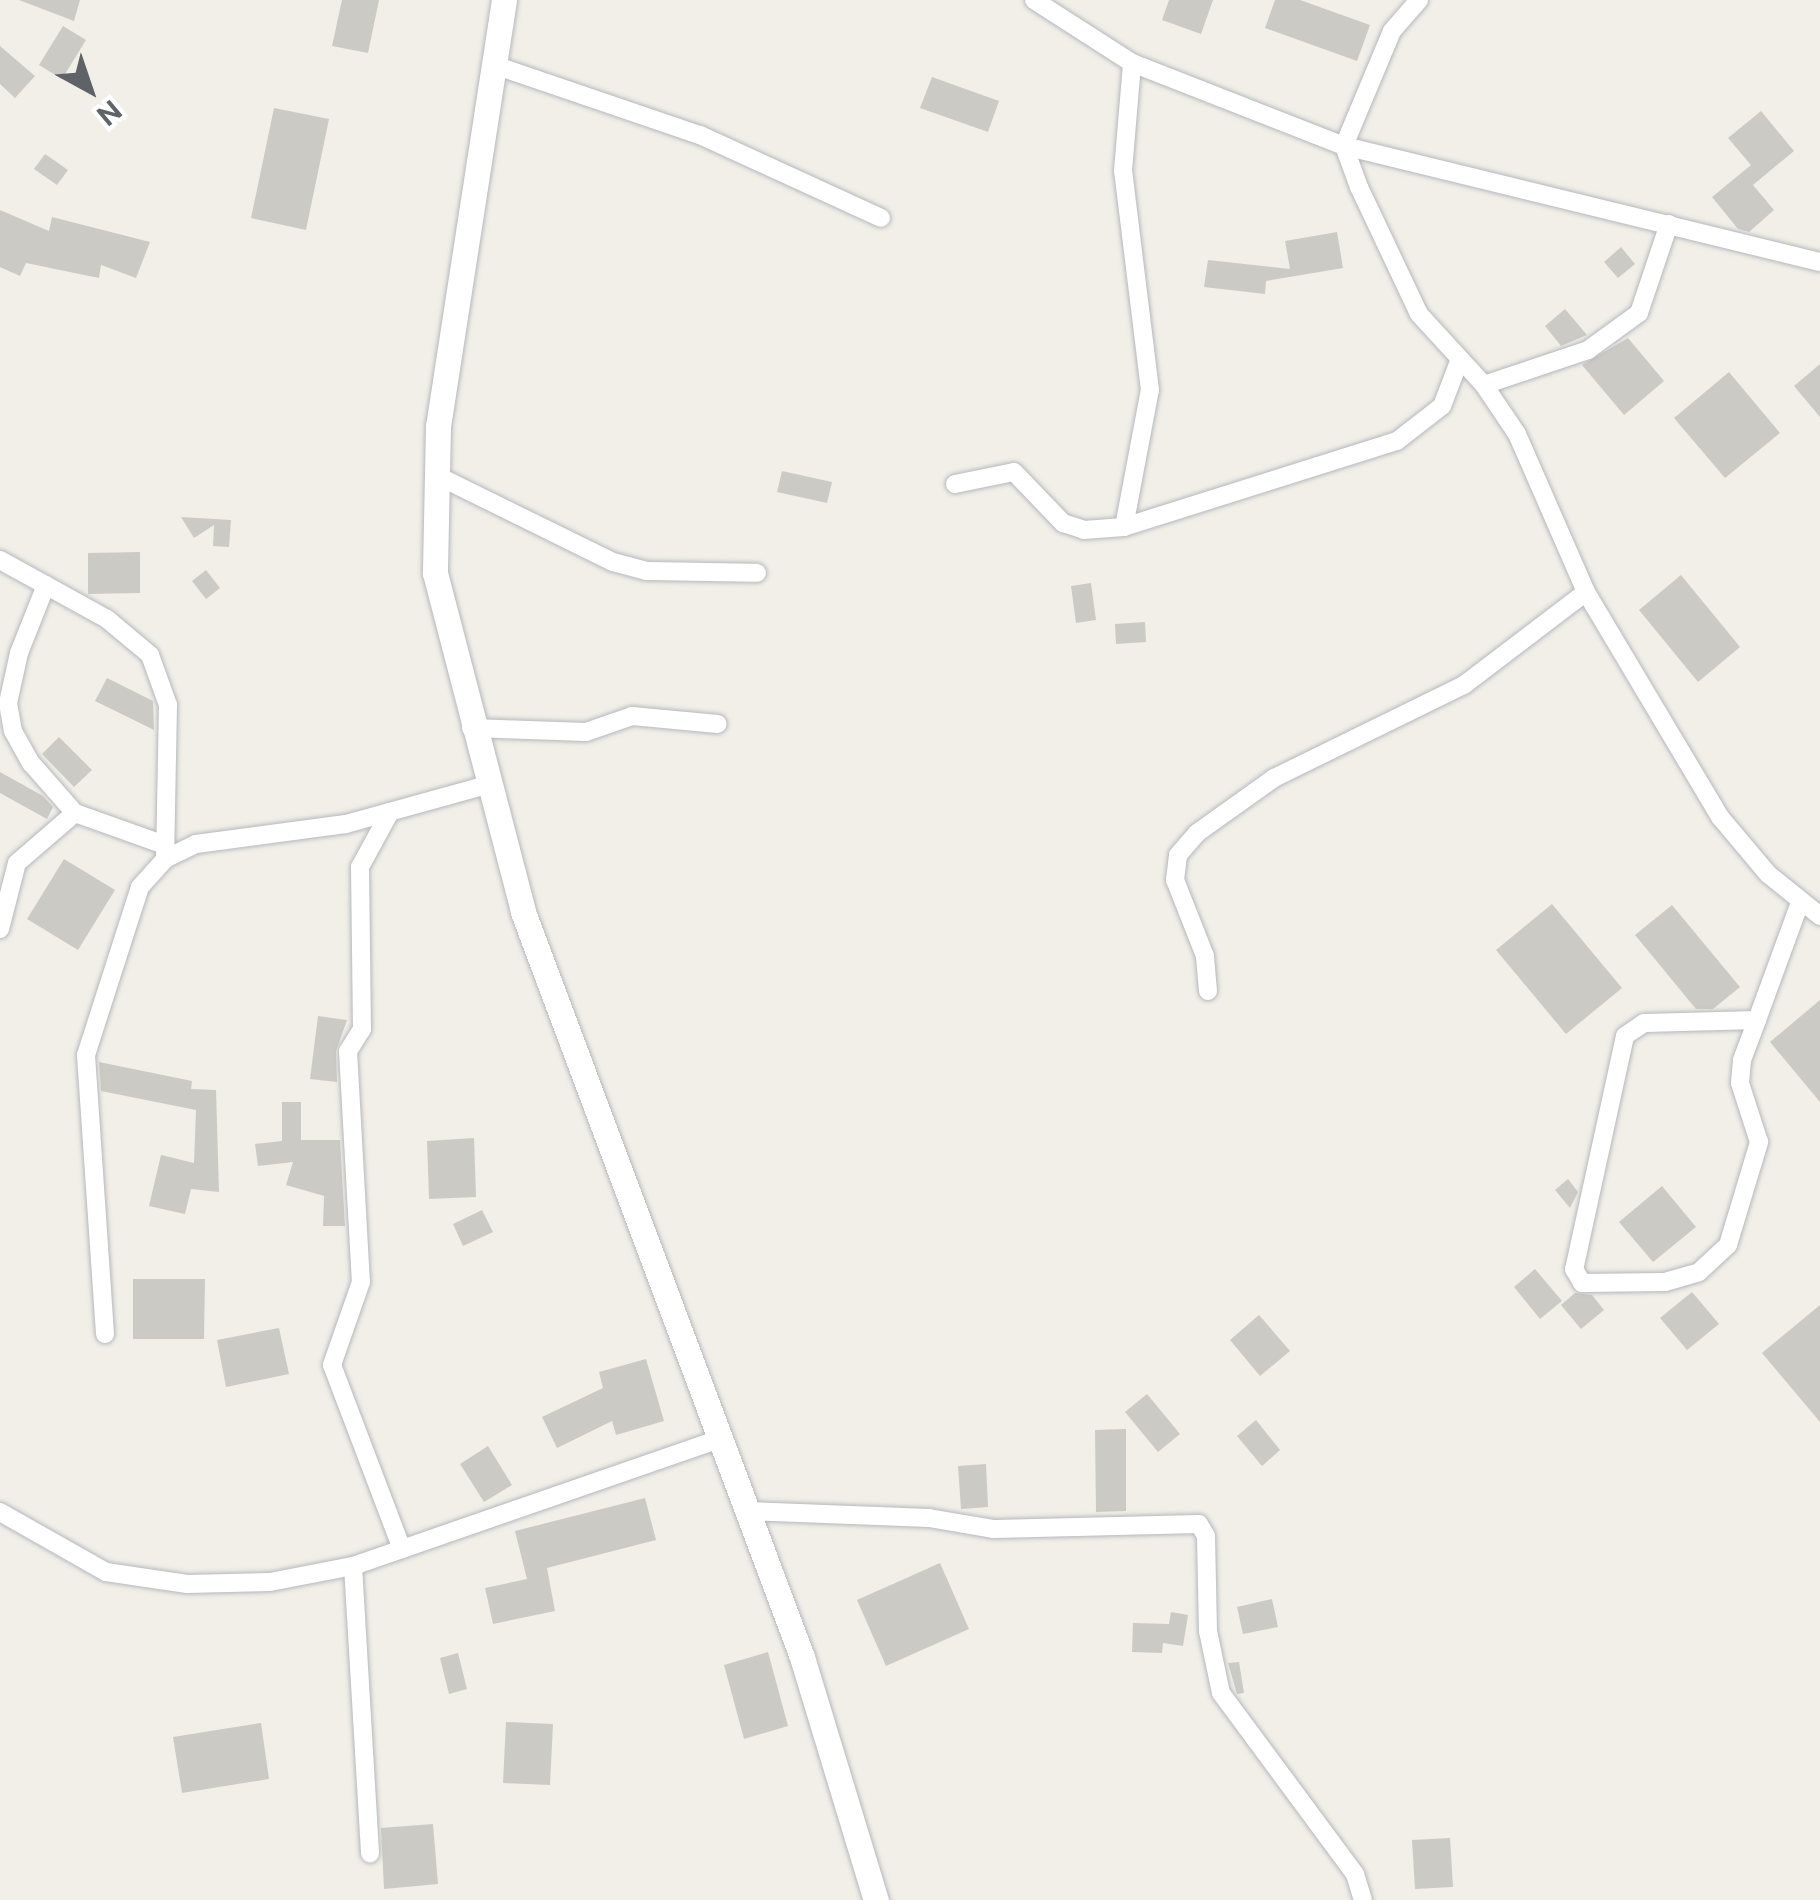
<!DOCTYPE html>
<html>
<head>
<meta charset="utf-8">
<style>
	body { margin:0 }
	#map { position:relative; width:1820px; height:1900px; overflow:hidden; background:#f1efe8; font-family:"Public Sans",sans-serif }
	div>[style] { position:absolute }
	.building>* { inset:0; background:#cccac5 }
	.roads { filter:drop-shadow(0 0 2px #b5b8bc) drop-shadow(0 0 2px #b5b8bc) }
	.street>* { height:18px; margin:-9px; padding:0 9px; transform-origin:9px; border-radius:9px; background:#fff }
	.secondary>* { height:25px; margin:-12.5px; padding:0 12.5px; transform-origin:12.5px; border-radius:12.5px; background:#fff }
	span { translate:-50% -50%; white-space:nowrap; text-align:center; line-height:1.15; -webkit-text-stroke:8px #fff; paint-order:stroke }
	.north { position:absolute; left:40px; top:40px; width:100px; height:100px; -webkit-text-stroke:8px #fff; paint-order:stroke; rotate:140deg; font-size:28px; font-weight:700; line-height:40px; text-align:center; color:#5f6368 }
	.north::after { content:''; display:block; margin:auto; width:35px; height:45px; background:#5f6368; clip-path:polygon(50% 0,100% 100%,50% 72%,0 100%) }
</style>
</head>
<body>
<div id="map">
	<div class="building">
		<i style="clip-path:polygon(19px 0,80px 0,74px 21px)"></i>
		<i style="clip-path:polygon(342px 0,379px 0,368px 53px,332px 46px)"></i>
		<i style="clip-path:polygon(1169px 0,1213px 0,1201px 34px,1162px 20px)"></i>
		<i style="clip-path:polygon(1275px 0,1300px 0,1370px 25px,1357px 61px,1265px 28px)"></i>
		<i style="clip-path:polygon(63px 26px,86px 40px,62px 79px,39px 65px)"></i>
		<i style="clip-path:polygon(0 46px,35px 76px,15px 98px,0 84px)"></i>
		<i style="clip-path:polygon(932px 77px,999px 101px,988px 132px,920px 108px)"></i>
		<i style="clip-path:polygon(274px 108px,329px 119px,306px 230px,251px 218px)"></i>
		<i style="clip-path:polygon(1761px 111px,1794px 151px,1753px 185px,1774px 210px,1749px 232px,1738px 229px,1712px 197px,1751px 165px,1728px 138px)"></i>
		<i style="clip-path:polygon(45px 154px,68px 170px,57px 185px,34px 169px)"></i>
		<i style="clip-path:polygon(0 210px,49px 231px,52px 217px,150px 242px,136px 278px,101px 265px,99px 278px,26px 263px,20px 276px,0 267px)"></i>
		<i style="clip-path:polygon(1337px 232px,1343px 268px,1266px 281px,1265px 294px,1204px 287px,1208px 260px,1290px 269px,1285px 241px)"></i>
		<i style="clip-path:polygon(1621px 247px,1635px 264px,1618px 278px,1604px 262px)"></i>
		<i style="clip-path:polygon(1565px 309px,1587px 335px,1561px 346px,1545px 326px)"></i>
		<i style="clip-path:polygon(1628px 338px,1664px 381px,1624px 415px,1582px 365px)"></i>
		<i style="clip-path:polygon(1820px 364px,1820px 417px,1794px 386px)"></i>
		<i style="clip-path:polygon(1729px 372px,1780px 433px,1725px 478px,1674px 418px)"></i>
		<i style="clip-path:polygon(782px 471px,832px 482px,827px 503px,777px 492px)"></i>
		<i style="clip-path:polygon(181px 517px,231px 520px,229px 547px,213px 546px,214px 525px,194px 538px)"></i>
		<i style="clip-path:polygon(140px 552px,140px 593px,88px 594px,88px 553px)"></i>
		<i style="clip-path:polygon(206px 570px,220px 588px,206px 599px,192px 581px)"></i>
		<i style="clip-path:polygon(1681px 575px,1740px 647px,1698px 682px,1639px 610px)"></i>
		<i style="clip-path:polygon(1091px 583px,1096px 620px,1076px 623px,1071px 586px)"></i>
		<i style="clip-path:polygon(1145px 622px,1146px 642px,1116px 644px,1115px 624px)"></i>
		<i style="clip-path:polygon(107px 678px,153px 701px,154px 730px,95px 701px)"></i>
		<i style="clip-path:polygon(59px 737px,92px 770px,74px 787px,42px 754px)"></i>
		<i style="clip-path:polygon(0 772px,43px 796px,53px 807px,47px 819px,0 793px)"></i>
		<i style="clip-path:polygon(64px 859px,115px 890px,78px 950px,27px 919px)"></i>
		<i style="clip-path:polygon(1552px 904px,1622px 988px,1566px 1034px,1496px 950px)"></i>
		<i style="clip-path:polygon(1672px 905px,1740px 987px,1713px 1009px,1696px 1009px,1635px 935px)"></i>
		<i style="clip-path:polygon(1820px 1000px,1820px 1102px,1770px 1042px)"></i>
		<i style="clip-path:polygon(318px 1016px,347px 1020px,336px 1051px,337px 1082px,310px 1079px)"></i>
		<i style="clip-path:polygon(99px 1062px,192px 1081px,191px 1089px,216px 1090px,219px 1192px,191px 1189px,185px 1214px,149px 1206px,161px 1155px,194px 1163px,196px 1110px,101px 1091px)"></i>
		<i style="clip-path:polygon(282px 1102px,301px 1102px,301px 1140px,340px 1140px,345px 1226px,323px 1226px,324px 1196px,286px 1185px,293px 1162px,258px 1166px,255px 1144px,282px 1141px)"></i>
		<i style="clip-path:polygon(474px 1138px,476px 1197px,429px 1199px,427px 1141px)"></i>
		<i style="clip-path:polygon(1568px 1179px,1578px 1192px,1570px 1208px,1555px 1190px)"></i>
		<i style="clip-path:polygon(1662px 1186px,1696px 1227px,1653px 1262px,1619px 1222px)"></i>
		<i style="clip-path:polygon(482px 1210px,493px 1232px,463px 1246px,453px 1224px)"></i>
		<i style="clip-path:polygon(1535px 1269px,1562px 1301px,1540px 1319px,1514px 1287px)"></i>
		<i style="clip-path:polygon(133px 1279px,205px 1279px,204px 1339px,133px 1339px)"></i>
		<i style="clip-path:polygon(1692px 1292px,1719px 1324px,1687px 1350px,1660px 1318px)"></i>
		<i style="clip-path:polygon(1575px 1293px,1592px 1295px,1604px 1310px,1581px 1329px,1561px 1305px)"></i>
		<i style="clip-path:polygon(1820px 1305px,1820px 1422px,1762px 1353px)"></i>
		<i style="clip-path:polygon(1259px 1315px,1290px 1351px,1260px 1376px,1230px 1340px)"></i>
		<i style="clip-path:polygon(279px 1328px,289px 1374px,226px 1387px,217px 1340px)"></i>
		<i style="clip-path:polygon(646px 1359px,664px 1421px,616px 1435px,612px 1421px,557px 1448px,542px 1417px,603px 1388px,599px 1372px)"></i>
		<i style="clip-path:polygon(1147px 1394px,1180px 1434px,1158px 1452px,1125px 1412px)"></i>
		<i style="clip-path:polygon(1256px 1420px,1280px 1450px,1262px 1466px,1237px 1436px)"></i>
		<i style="clip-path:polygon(1126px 1429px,1126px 1511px,1096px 1512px,1095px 1430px)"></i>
		<i style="clip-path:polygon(488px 1446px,512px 1485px,484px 1502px,460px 1464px)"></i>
		<i style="clip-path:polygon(986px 1464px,988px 1507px,961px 1509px,958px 1466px)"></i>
		<i style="clip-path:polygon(645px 1498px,656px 1540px,547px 1568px,555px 1611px,493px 1624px,485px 1588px,527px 1579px,515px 1531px)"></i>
		<i style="clip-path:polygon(940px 1563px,969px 1629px,886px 1666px,857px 1600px)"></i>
		<i style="clip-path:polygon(1272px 1599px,1278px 1627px,1243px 1634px,1237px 1607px)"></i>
		<i style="clip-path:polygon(1171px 1612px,1188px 1615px,1183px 1646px,1163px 1643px,1162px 1653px,1132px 1652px,1133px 1623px,1169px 1624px)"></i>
		<i style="clip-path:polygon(768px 1652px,788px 1726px,744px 1739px,724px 1665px)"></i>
		<i style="clip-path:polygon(458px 1653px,467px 1689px,449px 1694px,440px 1658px)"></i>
		<i style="clip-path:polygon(1239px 1662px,1244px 1693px,1237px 1694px,1228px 1663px)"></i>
		<i style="clip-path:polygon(506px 1722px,553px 1724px,550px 1785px,503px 1783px)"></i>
		<i style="clip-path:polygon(261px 1723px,269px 1779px,182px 1793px,173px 1737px)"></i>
		<i style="clip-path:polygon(433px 1824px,438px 1884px,384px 1889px,381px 1828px)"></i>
		<i style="clip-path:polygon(1450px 1838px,1453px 1887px,1415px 1889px,1412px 1840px)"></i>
	</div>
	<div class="roads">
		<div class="street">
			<i style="left:1034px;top:0;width:117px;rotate:32.7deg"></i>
			<i style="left:1132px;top:63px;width:228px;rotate:21.4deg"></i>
			<i style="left:1344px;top:146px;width:490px;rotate:13.7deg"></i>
			<i style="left:1419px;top:0;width:41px;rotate:131.1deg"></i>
			<i style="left:1392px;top:31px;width:125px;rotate:112.7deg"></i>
			<i style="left:1344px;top:146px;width:44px;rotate:69.9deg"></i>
			<i style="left:1359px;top:187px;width:140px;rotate:64.7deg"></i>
			<i style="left:1419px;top:314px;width:96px;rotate:47.5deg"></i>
			<i style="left:1484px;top:385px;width:59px;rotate:56deg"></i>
			<i style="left:1517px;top:434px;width:172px;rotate:66.4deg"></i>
			<i style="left:1586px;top:592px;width:262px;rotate:59.2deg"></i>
			<i style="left:1720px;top:817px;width:75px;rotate:49.9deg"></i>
			<i style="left:1768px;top:874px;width:67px;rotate:38.9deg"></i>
			<i style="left:494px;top:65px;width:218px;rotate:18.8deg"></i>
			<i style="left:700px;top:135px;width:199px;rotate:24.6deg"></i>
			<i style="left:1484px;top:385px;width:110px;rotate:-18.6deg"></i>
			<i style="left:1588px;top:350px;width:63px;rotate:-36deg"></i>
			<i style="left:1639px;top:313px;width:94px;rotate:-71.4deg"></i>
			<i style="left:434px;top:474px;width:199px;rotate:26.2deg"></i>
			<i style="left:613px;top:562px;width:34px;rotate:15deg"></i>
			<i style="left:646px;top:571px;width:111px;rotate:1deg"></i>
			<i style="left:955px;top:484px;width:60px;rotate:-11.5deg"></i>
			<i style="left:1014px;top:472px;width:71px;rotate:46.1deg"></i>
			<i style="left:1063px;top:523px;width:22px;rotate:18deg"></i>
			<i style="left:1084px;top:530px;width:40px;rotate:-4.3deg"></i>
			<i style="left:1124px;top:527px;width:286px;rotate:-17.5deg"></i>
			<i style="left:1397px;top:441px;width:57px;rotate:-37.9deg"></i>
			<i style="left:1442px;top:406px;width:50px;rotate:-69deg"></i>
			<i style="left:1124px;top:527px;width:139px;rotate:-79.3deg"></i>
			<i style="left:1150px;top:390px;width:221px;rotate:-97deg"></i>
			<i style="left:1123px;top:171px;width:108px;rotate:-85.2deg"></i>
			<i style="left:0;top:560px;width:122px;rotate:28.9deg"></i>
			<i style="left:107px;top:619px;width:56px;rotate:39.9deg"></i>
			<i style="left:150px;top:655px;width:53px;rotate:70.2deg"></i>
			<i style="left:168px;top:705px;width:154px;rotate:91.1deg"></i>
			<i style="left:46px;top:585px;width:73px;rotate:111.7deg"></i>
			<i style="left:19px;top:653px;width:51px;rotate:102.4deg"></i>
			<i style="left:8px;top:703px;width:28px;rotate:80deg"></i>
			<i style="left:13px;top:731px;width:37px;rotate:61deg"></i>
			<i style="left:31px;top:763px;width:67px;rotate:48.7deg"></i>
			<i style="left:75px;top:813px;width:96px;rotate:19.6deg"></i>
			<i style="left:471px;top:728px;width:115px;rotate:2deg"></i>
			<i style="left:586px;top:732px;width:49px;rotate:-19.2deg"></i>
			<i style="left:632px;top:716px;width:86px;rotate:5.3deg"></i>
			<i style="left:390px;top:812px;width:63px;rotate:118.6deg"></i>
			<i style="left:360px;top:867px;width:162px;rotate:89.3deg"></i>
			<i style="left:362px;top:1029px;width:26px;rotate:122deg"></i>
			<i style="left:348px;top:1051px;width:231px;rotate:86.8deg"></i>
			<i style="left:361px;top:1282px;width:88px;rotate:109.3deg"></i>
			<i style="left:332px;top:1365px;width:197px;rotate:69.2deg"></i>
			<i style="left:0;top:929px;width:68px;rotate:-75.6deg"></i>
			<i style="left:17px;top:863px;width:77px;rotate:-40.8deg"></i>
			<i style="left:1208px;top:991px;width:35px;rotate:-95deg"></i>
			<i style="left:1205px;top:956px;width:82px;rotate:-111.5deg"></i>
			<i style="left:1175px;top:880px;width:25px;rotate:-83deg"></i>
			<i style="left:1178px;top:855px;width:29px;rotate:-49deg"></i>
			<i style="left:1197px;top:833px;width:95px;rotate:-35.5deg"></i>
			<i style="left:1274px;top:778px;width:212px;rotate:-26.1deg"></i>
			<i style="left:1464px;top:685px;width:153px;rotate:-37.3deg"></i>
			<i style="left:1757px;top:1020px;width:113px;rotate:178.5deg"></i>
			<i style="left:1644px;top:1023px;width:23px;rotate:146deg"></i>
			<i style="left:1625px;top:1036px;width:239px;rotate:102.3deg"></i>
			<i style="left:1574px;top:1269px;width:16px;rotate:60deg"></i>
			<i style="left:1582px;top:1283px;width:83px;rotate:-0.7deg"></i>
			<i style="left:1665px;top:1282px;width:35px;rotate:-16deg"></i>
			<i style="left:1699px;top:1272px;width:40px;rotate:-43deg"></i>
			<i style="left:1728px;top:1245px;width:108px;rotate:-73.2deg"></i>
			<i style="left:1759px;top:1142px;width:62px;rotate:-107.9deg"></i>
			<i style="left:1740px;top:1083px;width:23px;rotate:-85deg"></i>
			<i style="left:1742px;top:1060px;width:43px;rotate:-69.4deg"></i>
			<i style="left:1757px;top:1020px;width:122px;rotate:-69.9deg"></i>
			<i style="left:105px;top:1334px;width:280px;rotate:-93.9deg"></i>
			<i style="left:86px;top:1055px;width:176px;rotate:-72.2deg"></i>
			<i style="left:140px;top:887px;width:38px;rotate:-48deg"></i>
			<i style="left:165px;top:859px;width:34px;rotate:-26deg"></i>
			<i style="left:196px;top:844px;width:151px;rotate:-7.6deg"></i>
			<i style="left:346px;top:824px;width:146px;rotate:-15.5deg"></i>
			<i style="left:747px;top:1511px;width:182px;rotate:2.2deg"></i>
			<i style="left:929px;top:1518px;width:66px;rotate:9.6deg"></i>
			<i style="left:994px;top:1529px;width:205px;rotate:-1.4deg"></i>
			<i style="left:1199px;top:1524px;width:14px;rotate:60deg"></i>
			<i style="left:1206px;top:1536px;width:95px;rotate:88.8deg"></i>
			<i style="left:1208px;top:1631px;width:63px;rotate:78.2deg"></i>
			<i style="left:1221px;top:1693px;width:225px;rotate:53.5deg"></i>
			<i style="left:1355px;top:1874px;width:27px;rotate:73deg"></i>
			<i style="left:0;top:1512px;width:122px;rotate:29.5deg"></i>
			<i style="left:106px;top:1572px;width:82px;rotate:8.4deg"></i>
			<i style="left:187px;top:1584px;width:83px;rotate:-1.4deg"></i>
			<i style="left:270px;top:1582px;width:85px;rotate:-10.9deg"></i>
			<i style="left:353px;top:1566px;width:388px;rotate:-19.1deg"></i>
			<i style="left:353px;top:1566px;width:288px;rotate:86.6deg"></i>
		</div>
		<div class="secondary">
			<i style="left:504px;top:0;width:431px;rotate:98.8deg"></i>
			<i style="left:438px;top:426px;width:147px;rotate:91.2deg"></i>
			<i style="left:435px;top:573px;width:350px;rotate:75.4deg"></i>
			<i style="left:523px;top:912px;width:796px;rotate:69.47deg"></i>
			<i style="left:802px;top:1657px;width:254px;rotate:73.1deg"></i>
		</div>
	</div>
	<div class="north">N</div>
</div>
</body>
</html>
